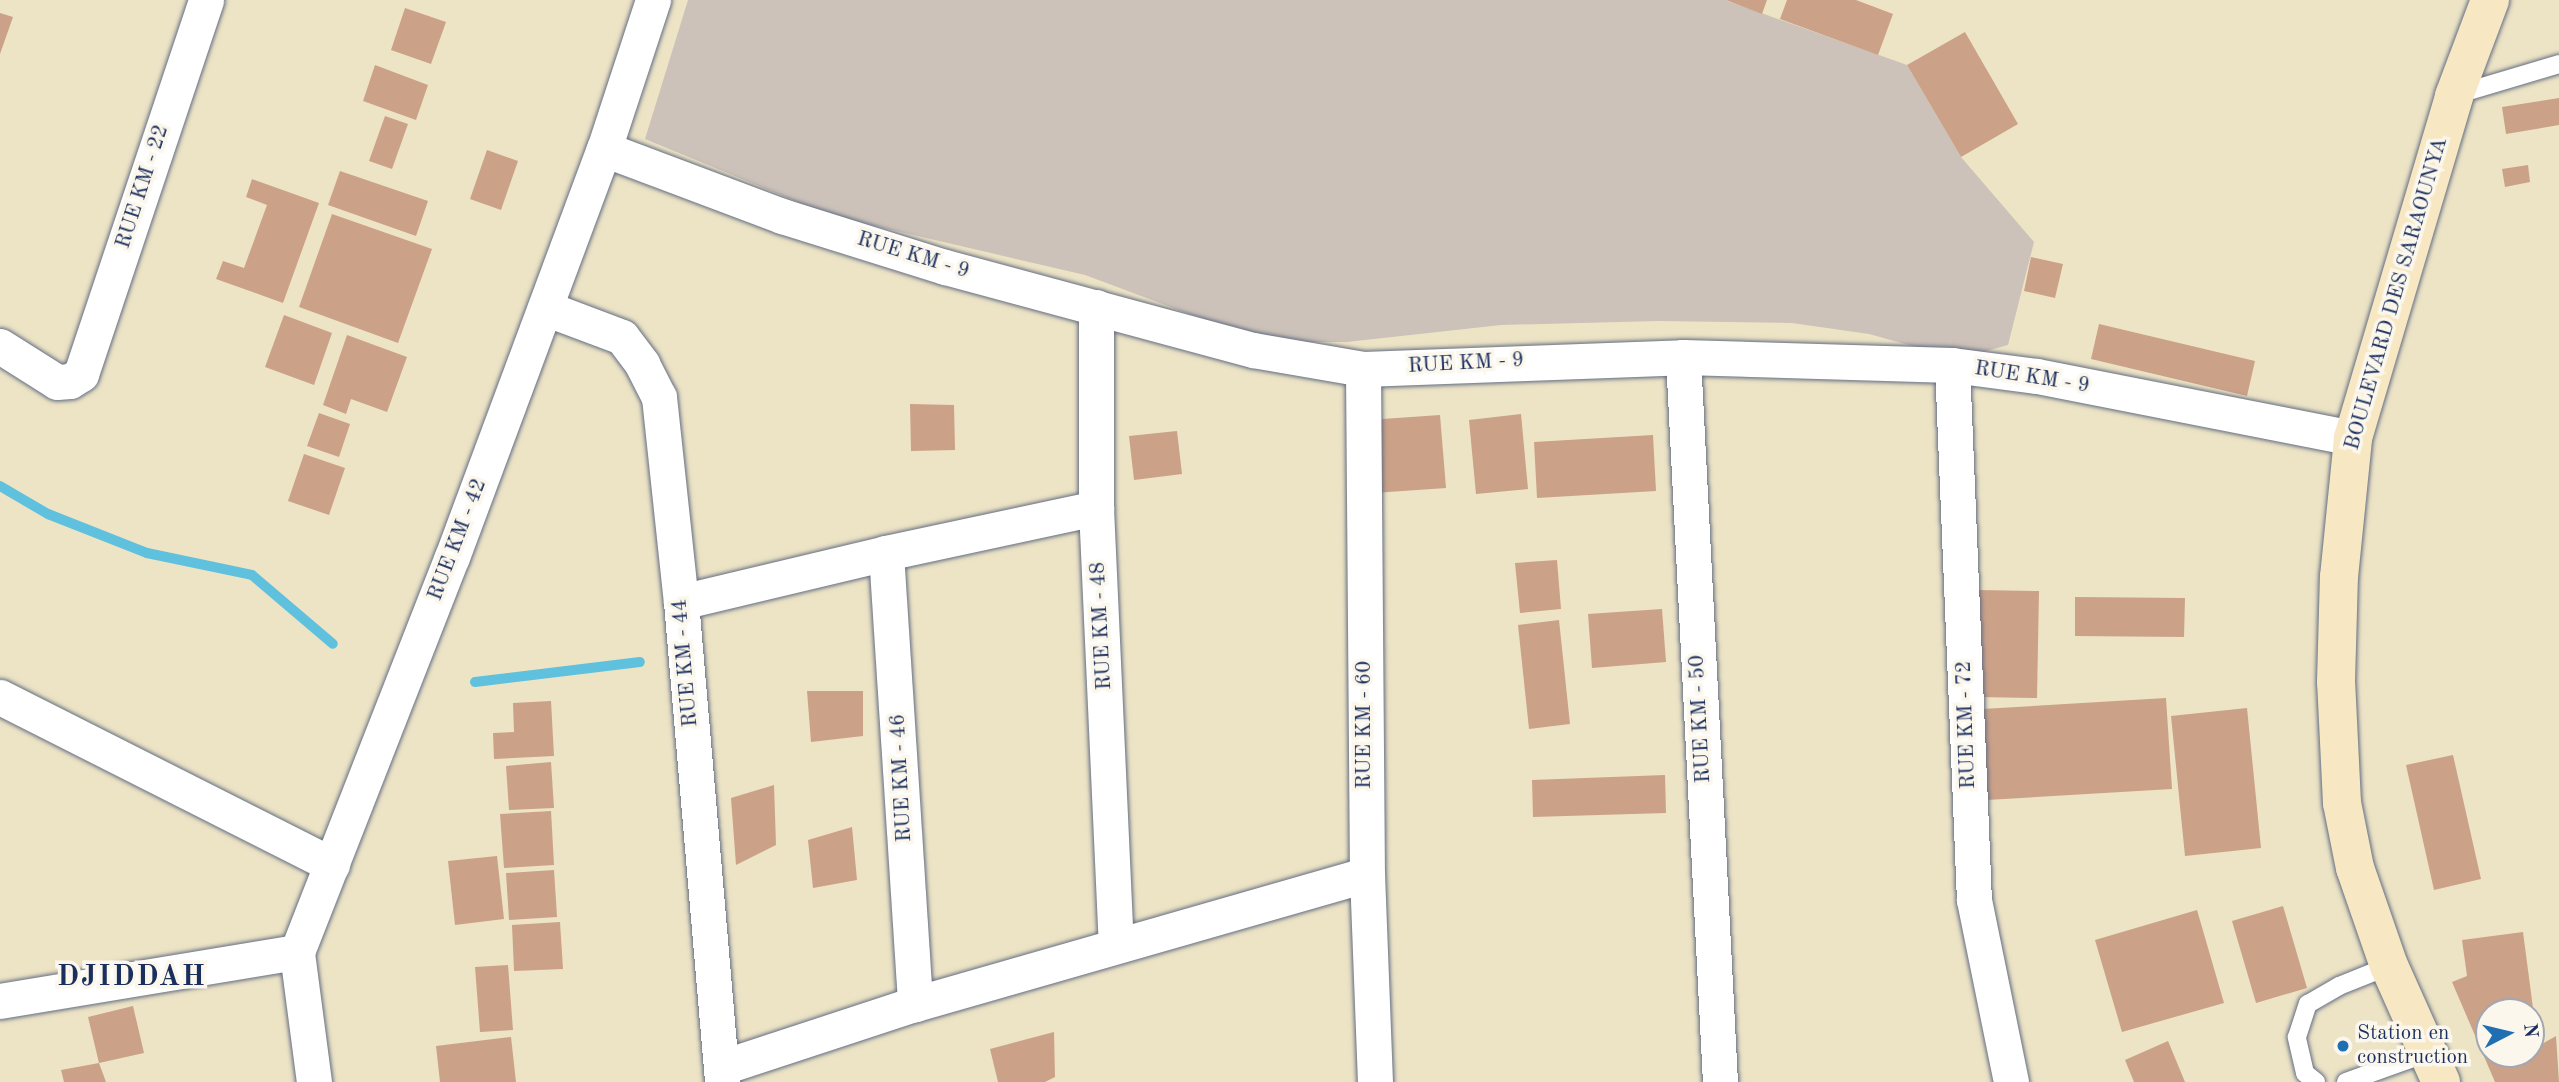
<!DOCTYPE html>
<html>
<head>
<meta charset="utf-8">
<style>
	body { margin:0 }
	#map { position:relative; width:2559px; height:1082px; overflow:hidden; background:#ede4c6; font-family:"Old Standard TT",serif }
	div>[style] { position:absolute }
	.industrial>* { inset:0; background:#ccc2b9 }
	.stream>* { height:10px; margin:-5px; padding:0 5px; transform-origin:5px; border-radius:5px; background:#5fc1dd }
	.building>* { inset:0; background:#cba188 }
	.roads { filter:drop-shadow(0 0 2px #646e82) drop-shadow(0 0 2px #646e82) }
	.service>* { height:18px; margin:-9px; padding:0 9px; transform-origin:9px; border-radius:9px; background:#fff }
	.minor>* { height:35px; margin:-17.5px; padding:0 17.5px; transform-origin:17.5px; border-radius:17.5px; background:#fff }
	.secondary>* { height:38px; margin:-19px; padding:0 19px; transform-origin:19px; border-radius:19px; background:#f7e8c3 }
	.dots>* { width:19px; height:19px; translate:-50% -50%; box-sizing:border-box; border:4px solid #fbf7ec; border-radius:50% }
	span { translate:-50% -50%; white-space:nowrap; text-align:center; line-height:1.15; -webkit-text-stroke:7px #fbf7ec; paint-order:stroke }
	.street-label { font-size:21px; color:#1b2f5e }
	.poi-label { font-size:21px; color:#1b2f5e }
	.left { translate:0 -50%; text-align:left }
	.district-label { font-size:28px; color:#1b2f5e; font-weight:700; letter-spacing:2px }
	.north { position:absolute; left:2475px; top:998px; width:70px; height:70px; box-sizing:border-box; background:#fbf7ec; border:2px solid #a1a7b3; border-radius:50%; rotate:83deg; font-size:19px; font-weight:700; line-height:28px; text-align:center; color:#1b2f5e }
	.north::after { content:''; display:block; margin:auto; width:24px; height:32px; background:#1f6fb2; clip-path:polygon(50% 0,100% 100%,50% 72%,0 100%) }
</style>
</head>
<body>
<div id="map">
	<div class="industrial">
		<i style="clip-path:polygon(688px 0,1725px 0,1907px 65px,1961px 157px,2034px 242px,2008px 345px,1953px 360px,1927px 350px,1869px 334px,1792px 323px,1658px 321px,1501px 325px,1347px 342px,1264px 342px,1085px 275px,832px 216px,645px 139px)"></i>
	</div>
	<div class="stream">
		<i style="left:0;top:486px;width:56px;rotate:30.3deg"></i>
		<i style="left:48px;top:514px;width:106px;rotate:21.5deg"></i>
		<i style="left:147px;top:553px;width:107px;rotate:11.8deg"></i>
		<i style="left:252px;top:575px;width:106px;rotate:40.4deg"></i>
		<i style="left:475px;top:682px;width:166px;rotate:-6.9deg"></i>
	</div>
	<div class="building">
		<i style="clip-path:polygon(1726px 0,1767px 0,1762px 14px)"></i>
		<i style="clip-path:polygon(1787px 0,1856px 0,1893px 14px,1878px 55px,1780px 19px)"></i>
		<i style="clip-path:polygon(405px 8px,446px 22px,431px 64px,391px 50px)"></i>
		<i style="clip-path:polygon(0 13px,13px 17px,0 54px)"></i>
		<i style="clip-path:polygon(1965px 32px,2018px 124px,1961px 157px,1907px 65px)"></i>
		<i style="clip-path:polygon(375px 65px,428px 85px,416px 120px,363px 101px)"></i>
		<i style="clip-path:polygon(2559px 98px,2559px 125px,2506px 134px,2502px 107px)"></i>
		<i style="clip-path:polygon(385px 116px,408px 124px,392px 169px,369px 161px)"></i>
		<i style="clip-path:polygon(487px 150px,518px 161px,501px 210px,470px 199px)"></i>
		<i style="clip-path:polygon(2528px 165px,2530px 182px,2505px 187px,2502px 169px)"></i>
		<i style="clip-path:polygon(340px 171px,428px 201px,416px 236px,328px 205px)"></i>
		<i style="clip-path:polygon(252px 179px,319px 203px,283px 303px,216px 279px,223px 261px,244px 268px,267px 205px,246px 197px)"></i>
		<i style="clip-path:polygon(332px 214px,432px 249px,398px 343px,299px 307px)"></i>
		<i style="clip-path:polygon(2031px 257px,2063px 264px,2055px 298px,2024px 291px)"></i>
		<i style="clip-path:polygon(284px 315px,332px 333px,314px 385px,265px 367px)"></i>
		<i style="clip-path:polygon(2099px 324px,2255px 361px,2247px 396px,2091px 359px)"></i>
		<i style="clip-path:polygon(347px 335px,407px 357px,387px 412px,351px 399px,346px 414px,323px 405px)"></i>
		<i style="clip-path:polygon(910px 404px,954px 405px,955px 450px,911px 451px)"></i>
		<i style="clip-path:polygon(319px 413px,350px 424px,339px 457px,307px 446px)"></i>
		<i style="clip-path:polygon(1521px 414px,1528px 489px,1476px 494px,1469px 420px)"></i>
		<i style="clip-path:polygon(1440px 415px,1446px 488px,1374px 493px,1368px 420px)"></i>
		<i style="clip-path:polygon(1177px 431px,1182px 474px,1134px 480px,1129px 436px)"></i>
		<i style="clip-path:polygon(1653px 435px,1656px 491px,1537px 498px,1534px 442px)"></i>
		<i style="clip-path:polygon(304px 454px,345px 468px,329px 515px,288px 501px)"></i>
		<i style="clip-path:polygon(1557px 560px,1561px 609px,1520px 613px,1515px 563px)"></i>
		<i style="clip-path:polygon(1979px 590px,2039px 591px,2037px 698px,1977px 697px)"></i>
		<i style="clip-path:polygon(2075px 597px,2185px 598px,2184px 637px,2075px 636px)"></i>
		<i style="clip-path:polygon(1662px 609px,1666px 662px,1592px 668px,1588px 614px)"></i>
		<i style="clip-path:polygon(1559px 620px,1570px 724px,1529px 729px,1518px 625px)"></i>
		<i style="clip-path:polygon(807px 691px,863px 691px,863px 736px,811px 742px)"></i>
		<i style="clip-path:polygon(2166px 698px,2172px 789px,1987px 800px,1982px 709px)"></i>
		<i style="clip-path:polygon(551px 701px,554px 756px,494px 759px,493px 733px,514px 732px,513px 703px)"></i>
		<i style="clip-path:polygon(2247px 708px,2261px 848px,2185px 856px,2171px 716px)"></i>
		<i style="clip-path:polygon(2453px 755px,2481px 879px,2434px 890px,2406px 765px)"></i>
		<i style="clip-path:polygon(551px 762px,554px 808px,509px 810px,506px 766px)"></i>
		<i style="clip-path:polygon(1665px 775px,1666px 813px,1533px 817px,1532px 780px)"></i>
		<i style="clip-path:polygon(774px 785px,776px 845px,736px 865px,731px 798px)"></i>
		<i style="clip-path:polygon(551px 811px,554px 865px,504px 868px,500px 814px)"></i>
		<i style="clip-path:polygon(852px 827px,857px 880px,813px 888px,808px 840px)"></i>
		<i style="clip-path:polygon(497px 856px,504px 919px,455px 925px,448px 861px)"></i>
		<i style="clip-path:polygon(554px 870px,557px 917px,509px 920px,506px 873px)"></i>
		<i style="clip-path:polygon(2283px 906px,2307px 988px,2256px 1003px,2232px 921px)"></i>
		<i style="clip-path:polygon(2197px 910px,2224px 1003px,2122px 1032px,2095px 940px)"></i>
		<i style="clip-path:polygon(560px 922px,563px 969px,514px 971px,512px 925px)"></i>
		<i style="clip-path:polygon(evenodd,2523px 932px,2538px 1046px,2556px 1036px,2559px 1082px,2495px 1082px,2452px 982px,2467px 976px,2462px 940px,2523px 932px,2489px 1012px,2531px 1012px,2531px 1054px,2489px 1054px,2489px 1012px)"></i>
		<i style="clip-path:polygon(508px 965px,513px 1030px,480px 1032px,475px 967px)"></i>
		<i style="clip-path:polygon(133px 1006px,144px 1053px,99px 1063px,88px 1017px)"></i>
		<i style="clip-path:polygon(1054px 1032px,1055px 1077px,1045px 1082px,998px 1082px,990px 1049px)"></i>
		<i style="clip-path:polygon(511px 1037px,516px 1082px,440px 1082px,436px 1046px)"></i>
		<i style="clip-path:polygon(2168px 1041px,2185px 1082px,2134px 1082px,2125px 1060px)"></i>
		<i style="clip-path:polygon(99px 1063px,106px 1082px,64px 1082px,61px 1070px)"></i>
	</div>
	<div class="roads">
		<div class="service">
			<i style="left:2455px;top:95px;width:109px;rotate:-16.6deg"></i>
			<i style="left:2316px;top:1082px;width:14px;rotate:-141deg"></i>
			<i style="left:2305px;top:1073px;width:37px;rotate:-103deg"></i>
			<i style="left:2297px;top:1037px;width:35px;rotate:-72deg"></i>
			<i style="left:2308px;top:1004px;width:36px;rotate:-30deg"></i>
			<i style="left:2339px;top:986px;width:54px;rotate:-21.8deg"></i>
			<i style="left:2346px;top:1082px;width:86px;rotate:-19.7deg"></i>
		</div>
		<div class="minor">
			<i style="left:604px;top:149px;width:190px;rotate:20.6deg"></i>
			<i style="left:782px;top:216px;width:171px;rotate:17.4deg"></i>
			<i style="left:945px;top:267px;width:319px;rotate:15.1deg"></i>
			<i style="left:1253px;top:350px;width:112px;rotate:9.8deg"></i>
			<i style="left:1363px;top:369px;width:320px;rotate:-2.1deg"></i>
			<i style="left:1683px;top:357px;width:269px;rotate:1.7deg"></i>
			<i style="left:1952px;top:365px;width:86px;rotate:7.4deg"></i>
			<i style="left:2037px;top:376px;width:322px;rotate:11.1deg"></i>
			<i style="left:1096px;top:307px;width:201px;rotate:90deg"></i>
			<i style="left:1096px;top:508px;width:438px;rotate:87.4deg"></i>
			<i style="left:545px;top:308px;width:82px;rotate:20.6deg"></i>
			<i style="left:622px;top:337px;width:34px;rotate:53deg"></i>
			<i style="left:642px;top:364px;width:37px;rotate:63deg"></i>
			<i style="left:659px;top:397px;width:206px;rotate:83.9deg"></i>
			<i style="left:681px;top:602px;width:482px;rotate:85.1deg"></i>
			<i style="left:0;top:346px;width:67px;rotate:32.3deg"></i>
			<i style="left:57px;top:382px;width:13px;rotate:-4deg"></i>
			<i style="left:70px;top:381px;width:13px;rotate:-32deg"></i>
			<i style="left:81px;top:374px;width:394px;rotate:-71.5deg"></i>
			<i style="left:1683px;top:357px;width:726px;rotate:87.08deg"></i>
			<i style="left:1952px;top:365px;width:535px;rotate:87.65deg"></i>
			<i style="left:1974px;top:900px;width:186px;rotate:78.5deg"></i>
			<i style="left:1363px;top:369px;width:505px;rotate:89.55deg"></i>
			<i style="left:1367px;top:874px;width:208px;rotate:87.8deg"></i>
			<i style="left:886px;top:553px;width:452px;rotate:86.3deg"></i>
			<i style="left:681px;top:602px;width:211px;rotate:-13.4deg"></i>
			<i style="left:886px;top:553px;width:215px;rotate:-12.1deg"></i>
			<i style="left:0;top:697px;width:372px;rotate:26.8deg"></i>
			<i style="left:0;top:1001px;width:301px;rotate:-9.4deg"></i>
			<i style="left:723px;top:1067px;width:202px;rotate:-18.2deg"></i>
			<i style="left:915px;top:1004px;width:470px;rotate:-16deg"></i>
			<i style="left:314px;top:1082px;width:131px;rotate:-97.5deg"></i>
			<i style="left:297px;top:952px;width:424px;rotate:-68.6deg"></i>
			<i style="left:452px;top:557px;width:435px;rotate:-69.6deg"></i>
			<i style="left:604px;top:149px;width:157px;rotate:-71.8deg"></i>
		</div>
		<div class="secondary">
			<i style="left:2441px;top:1082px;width:127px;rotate:-114.1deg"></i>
			<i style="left:2389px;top:966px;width:104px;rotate:-109.1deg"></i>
			<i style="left:2355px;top:868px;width:66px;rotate:-101.3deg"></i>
			<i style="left:2342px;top:803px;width:121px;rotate:-92.8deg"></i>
			<i style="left:2336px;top:682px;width:105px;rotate:-88.4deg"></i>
			<i style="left:2339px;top:577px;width:140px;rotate:-84.2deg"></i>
			<i style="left:2353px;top:438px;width:357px;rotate:-73.5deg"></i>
			<i style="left:2454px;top:96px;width:103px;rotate:-69.4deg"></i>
		</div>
	</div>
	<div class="dots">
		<i style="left:2343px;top:1046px;background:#1f6fb2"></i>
	</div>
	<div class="street-label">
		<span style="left:143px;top:187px;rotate:-72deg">RUE KM - 22</span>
		<span style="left:913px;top:256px;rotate:17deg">RUE KM - 9</span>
		<span style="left:2397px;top:294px;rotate:-74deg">BOULEVARD DES SARAOUNYA</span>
		<span style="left:1466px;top:364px;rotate:-3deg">RUE KM - 9</span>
		<span style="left:2032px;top:378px;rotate:9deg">RUE KM - 9</span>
		<span style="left:458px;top:540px;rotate:-69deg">RUE KM - 42</span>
		<span style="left:1102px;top:626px;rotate:-93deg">RUE KM - 48</span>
		<span style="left:686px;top:663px;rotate:-95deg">RUE KM - 44</span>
		<span style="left:1701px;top:719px;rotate:-93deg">RUE KM - 50</span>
		<span style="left:1365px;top:725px;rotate:-90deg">RUE KM - 60</span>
		<span style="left:1967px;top:725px;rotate:-92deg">RUE KM - 72</span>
		<span style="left:902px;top:778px;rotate:-93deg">RUE KM - 46</span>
	</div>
	<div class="poi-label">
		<span class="left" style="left:2357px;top:1046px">Station en<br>construction</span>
	</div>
	<div class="district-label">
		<span style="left:132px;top:978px">DJIDDAH</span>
	</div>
	<div class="north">N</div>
</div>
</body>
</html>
